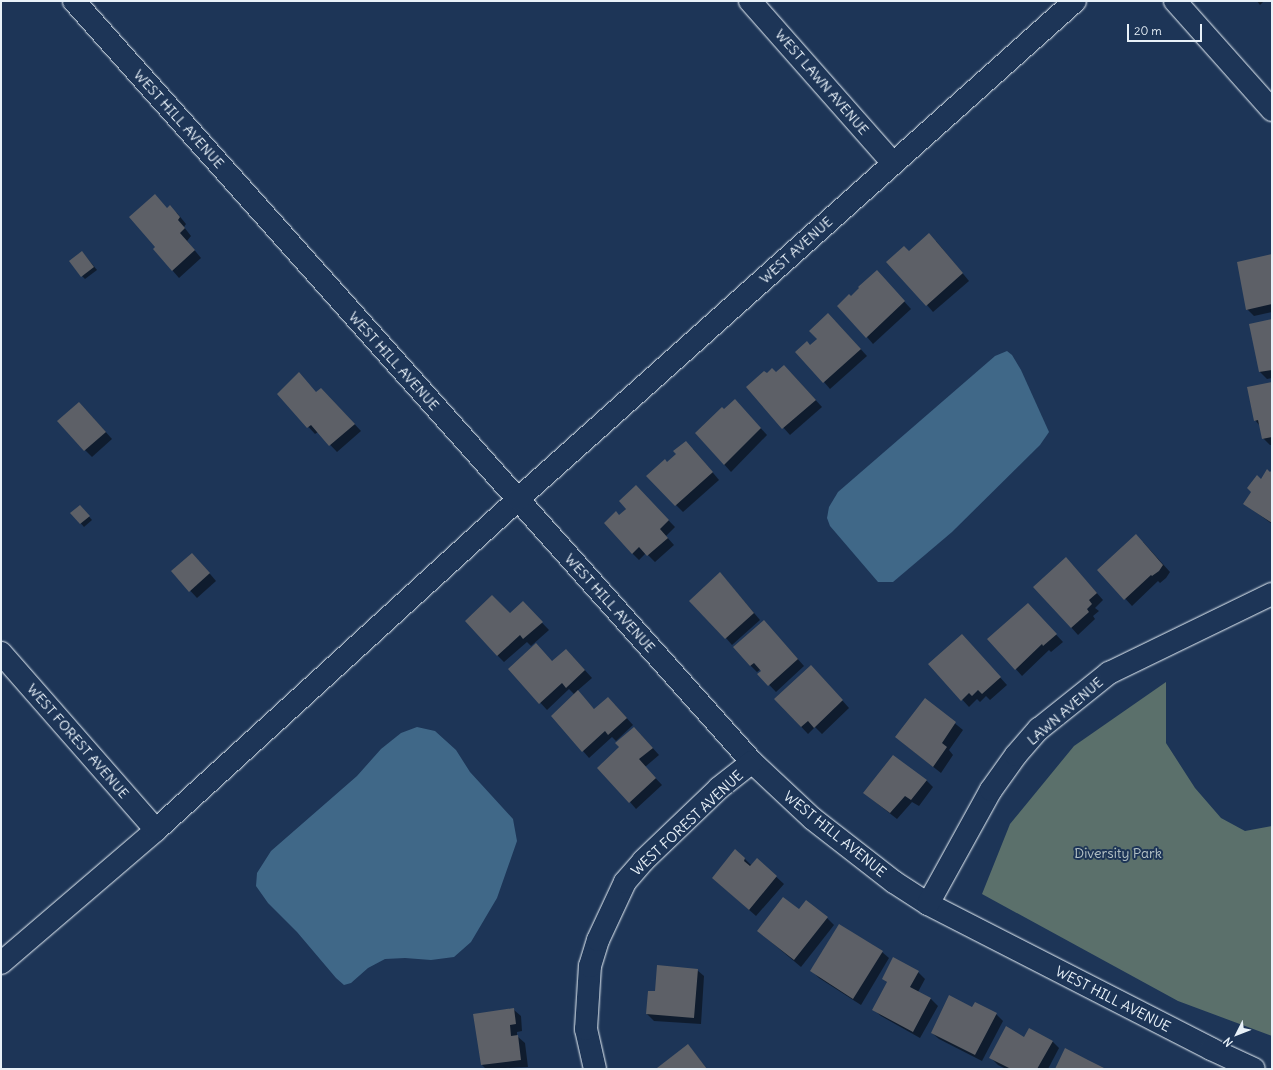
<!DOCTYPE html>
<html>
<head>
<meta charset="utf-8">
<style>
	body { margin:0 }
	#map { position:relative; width:1273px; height:1070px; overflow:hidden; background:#1d3557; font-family:Delius,sans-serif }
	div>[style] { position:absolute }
	.green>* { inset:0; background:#5b706b }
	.water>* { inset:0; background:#406888 }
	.shadow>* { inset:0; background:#0007 }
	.building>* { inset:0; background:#5d6067 }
	.roads { filter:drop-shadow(0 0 1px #e8f1f8) drop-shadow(0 0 1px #e8f1f8) }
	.minor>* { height:22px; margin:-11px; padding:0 11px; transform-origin:11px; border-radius:11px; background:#1d3557 }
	span { translate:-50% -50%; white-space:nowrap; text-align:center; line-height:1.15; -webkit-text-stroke:4px #1d3557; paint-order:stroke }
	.street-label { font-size:14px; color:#e8f1f8 }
	.park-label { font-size:14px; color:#b7c4c7 }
	.frame { position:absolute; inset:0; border:2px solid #e8f1f8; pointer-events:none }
	.north { position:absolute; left:1217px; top:1014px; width:40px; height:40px; -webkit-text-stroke:3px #1d3557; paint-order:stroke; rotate:228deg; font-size:11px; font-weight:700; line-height:16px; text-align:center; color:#e8f1f8 }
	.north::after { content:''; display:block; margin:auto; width:14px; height:18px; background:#e8f1f8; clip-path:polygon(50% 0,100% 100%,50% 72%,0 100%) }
	.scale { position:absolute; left:1127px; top:24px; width:75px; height:18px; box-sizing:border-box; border:2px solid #e8f1f8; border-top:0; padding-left:5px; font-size:12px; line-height:14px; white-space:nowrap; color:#e8f1f8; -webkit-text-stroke:3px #1d3557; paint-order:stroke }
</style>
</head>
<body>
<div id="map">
	<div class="green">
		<i style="clip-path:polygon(1166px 682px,1166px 743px,1195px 788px,1221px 818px,1245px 831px,1272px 826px,1272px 1036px,1178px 1001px,982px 894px,1010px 824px,1074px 746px)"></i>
	</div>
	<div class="water">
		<i style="clip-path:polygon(1007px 351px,1012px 355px,1021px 370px,1049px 432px,1040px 445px,952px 532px,893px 582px,878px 582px,830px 526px,827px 518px,829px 507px,838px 492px,995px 356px)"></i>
		<i style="clip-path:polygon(417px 727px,435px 731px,456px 750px,470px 772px,513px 819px,517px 841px,497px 898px,471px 942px,454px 957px,431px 960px,405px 958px,385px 959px,368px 968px,351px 983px,344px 985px,336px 978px,297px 932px,268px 903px,256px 886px,257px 873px,271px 851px,357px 776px,381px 749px,401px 733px)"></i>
	</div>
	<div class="shadow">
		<i style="clip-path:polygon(1257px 1px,1264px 1px,1260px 5px)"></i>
		<i style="clip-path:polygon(167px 209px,177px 213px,186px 224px,184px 227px,191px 236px,187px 241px,201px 258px,179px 278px,154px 249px,157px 247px)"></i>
		<i style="clip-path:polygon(936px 241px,969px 281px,933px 312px,927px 305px,909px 252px)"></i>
		<i style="clip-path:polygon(82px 252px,97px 270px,85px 279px,82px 276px)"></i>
		<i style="clip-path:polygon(1272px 255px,1272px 312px,1254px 316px,1247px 309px)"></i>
		<i style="clip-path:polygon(883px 278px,911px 309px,873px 344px,867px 337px,851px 297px)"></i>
		<i style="clip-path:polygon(1272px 320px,1272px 378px,1267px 379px,1260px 372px,1250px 325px)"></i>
		<i style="clip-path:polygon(835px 321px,867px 356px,830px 389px,824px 382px,811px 346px)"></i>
		<i style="clip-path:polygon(791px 373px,822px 407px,790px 435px,747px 387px,767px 374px)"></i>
		<i style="clip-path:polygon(1272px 383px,1272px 445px,1270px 445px,1263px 438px,1260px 426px,1255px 420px)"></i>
		<i style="clip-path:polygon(317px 393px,328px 396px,361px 431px,337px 452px,318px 432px,315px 434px,278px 394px)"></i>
		<i style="clip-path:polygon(742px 408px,767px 435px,731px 472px,696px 433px,724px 410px)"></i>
		<i style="clip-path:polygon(86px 410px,112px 439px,92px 457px,85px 450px)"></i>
		<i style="clip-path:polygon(693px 449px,719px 480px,683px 512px,676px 505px,667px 463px)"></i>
		<i style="clip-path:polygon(1272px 472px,1272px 524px,1245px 504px,1261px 480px)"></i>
		<i style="clip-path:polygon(642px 493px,675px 527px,666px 536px,674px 545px,655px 562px,646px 553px,639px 560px,632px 553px,619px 516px)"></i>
		<i style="clip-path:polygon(80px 506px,92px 520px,84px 527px,72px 513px)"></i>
		<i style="clip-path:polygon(1143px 542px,1170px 572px,1166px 578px,1160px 583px,1158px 581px,1132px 606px,1099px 570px)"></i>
		<i style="clip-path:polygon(199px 561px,216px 581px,197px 598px,172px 571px)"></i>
		<i style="clip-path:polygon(1073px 566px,1103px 600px,1095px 608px,1099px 611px,1093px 616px,1095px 619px,1078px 635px,1035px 587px)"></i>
		<i style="clip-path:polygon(720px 573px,760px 620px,732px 645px,726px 638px)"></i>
		<i style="clip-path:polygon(523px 603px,549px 630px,531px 646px,527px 642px,504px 662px,497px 655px,510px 615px)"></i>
		<i style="clip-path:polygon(1035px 612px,1063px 642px,1051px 652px,1049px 650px,1022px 676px,989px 639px)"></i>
		<i style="clip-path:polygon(771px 629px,804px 666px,776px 692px,759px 674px,764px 667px,757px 672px,750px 665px)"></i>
		<i style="clip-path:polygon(968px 642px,1007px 685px,990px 700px,986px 696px,980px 702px,977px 699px,969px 707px,930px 664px)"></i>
		<i style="clip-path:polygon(573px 657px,592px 678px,577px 691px,595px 710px,615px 705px,633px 725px,616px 741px,612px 737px,589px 758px,583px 751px,575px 695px,569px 689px,547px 710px,510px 669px)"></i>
		<i style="clip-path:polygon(818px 673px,849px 708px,822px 734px,815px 727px,808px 734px,775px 699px)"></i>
		<i style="clip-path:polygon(925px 699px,963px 730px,949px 750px,953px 755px,941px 773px,903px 743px)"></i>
		<i style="clip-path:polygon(641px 735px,659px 755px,645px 767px,662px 785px,636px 809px,630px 802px)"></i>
		<i style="clip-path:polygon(926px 780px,933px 787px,919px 806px,912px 802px,897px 819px,864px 793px)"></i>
		<i style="clip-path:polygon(744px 858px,751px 865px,757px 859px,784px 884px,756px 916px,713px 878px)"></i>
		<i style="clip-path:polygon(800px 910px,827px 918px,834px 925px,801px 967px,758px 931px)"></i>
		<i style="clip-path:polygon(882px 952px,889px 958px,861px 1005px,819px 978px,812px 971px)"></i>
		<i style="clip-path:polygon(697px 970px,704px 976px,701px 1024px,654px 1021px,647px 1014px,656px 992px)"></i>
		<i style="clip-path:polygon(918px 972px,925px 979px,918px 992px,931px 999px,938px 1006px,920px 1038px,881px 1016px,874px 1010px,888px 983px,883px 979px)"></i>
		<i style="clip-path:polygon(972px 1008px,996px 1014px,1003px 1021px,982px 1061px,939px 1039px,932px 1033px)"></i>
		<i style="clip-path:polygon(514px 1010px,521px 1016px,522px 1031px,517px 1032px,517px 1036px,525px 1043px,528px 1067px,486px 1069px,482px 1065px)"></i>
		<i style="clip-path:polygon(1025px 1038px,1052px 1041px,1059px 1048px,1048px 1069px,1006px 1069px,998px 1065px,991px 1058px)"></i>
		<i style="clip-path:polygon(688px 1045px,707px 1069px,659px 1069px)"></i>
	</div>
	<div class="building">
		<i style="clip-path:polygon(155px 194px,167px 208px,170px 205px,180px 217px,178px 220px,185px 228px,180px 233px,195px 250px,172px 271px,153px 249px,155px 247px,129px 217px)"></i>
		<i style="clip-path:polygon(929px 233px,963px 273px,926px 306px,886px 262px,904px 246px,909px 251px)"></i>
		<i style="clip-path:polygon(82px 251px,94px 267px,81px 277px,69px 261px)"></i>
		<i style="clip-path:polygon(1272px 254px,1272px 304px,1246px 310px,1237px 262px)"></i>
		<i style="clip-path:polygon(877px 270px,905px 301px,866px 338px,837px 306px,849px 294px,851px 296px,859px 288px,858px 287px)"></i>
		<i style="clip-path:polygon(828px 313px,861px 349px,823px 383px,795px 352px,807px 341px,810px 345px,817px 339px,809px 331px)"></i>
		<i style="clip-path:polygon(1272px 319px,1272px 370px,1259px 372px,1249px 324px)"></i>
		<i style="clip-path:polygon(784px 365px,816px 400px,782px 429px,746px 387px,764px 371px,767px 373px,772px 368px,776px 372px)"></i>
		<i style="clip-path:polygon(299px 372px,316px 392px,321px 388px,355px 424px,329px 446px,311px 425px,307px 428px,277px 394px)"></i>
		<i style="clip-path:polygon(1272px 382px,1272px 437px,1262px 439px,1258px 420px,1254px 421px,1247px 387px)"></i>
		<i style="clip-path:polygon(735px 399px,761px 428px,724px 465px,695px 433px,722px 407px,724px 409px)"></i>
		<i style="clip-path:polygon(79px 402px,106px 432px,84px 451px,57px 421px)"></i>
		<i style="clip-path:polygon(686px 441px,713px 472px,675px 506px,646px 476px,665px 459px,667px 462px,676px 454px,673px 451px)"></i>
		<i style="clip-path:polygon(1267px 469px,1270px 472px,1272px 470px,1272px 523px,1243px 504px,1251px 492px,1247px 488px,1257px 475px,1261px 479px)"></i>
		<i style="clip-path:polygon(636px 485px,669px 520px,660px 529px,668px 538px,647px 556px,639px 547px,632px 554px,604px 523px,616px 511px,619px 515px,626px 509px,619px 501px)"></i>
		<i style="clip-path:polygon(80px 505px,90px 516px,80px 524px,70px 513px)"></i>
		<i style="clip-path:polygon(1136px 534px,1163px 565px,1159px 571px,1152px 576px,1151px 575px,1124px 600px,1097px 570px)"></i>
		<i style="clip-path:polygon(192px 553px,210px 573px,189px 592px,171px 571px)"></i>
		<i style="clip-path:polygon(1066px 557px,1097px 593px,1089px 600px,1092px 604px,1087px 609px,1089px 612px,1071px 628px,1033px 587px)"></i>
		<i style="clip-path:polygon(720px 572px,754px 613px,725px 639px,689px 601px)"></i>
		<i style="clip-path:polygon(492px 595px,510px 613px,523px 601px,543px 622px,523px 639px,520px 635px,497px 656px,465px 621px)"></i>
		<i style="clip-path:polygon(1028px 603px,1057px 634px,1043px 646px,1042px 644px,1015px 670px,987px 639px)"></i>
		<i style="clip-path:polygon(764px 620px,798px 659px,768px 686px,757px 674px,761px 671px,754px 663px,750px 666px,733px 647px)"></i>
		<i style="clip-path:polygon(962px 634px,1001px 677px,982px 694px,978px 690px,972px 696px,969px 693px,961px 701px,928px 664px)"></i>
		<i style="clip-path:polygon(536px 643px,552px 661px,566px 649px,585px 670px,566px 688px,562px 683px,539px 704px,508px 669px)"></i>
		<i style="clip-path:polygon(811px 665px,843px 700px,814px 728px,808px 721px,801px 727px,774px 699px)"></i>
		<i style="clip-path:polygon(578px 690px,594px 709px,608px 697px,627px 718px,608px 735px,605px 731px,582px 752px,551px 716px)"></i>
		<i style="clip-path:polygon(925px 698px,956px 722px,942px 743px,947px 747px,933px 767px,895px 737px)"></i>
		<i style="clip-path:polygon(634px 727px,653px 748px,639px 759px,656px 778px,629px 803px,597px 768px,619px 747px,615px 743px)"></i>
		<i style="clip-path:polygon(893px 755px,927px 780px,911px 800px,905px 796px,890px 813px,863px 793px)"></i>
		<i style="clip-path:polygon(735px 849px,745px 858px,744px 861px,750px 866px,757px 858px,777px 876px,749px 910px,712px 878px)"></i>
		<i style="clip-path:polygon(783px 897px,799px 909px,806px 900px,828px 917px,794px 960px,757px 931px)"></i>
		<i style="clip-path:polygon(839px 924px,883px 951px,853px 999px,810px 971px)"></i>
		<i style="clip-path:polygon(893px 957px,919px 971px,910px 987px,931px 998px,913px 1032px,872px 1010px,887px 982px,882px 979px)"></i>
		<i style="clip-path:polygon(657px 965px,698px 969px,694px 1018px,646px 1014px,648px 991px,655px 991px)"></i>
		<i style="clip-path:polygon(949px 995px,972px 1007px,975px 1002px,997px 1013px,975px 1055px,931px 1033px)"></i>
		<i style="clip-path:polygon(514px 1008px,516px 1024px,510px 1025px,511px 1036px,518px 1035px,521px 1060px,481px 1065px,473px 1014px)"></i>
		<i style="clip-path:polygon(1006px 1026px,1024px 1037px,1029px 1028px,1053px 1041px,1037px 1069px,1011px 1069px,989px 1058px)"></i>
		<i style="clip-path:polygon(688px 1044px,707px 1069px,658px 1069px,657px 1068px)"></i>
		<i style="clip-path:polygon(1065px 1048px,1088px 1060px,1106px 1069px,1055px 1069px)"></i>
	</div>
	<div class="roads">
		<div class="minor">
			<i style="left:74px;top:1px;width:1019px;rotate:48.3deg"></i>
			<i style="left:752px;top:762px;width:83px;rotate:43.1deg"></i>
			<i style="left:813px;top:819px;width:103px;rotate:37.9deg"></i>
			<i style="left:894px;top:882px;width:40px;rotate:32.9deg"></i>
			<i style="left:928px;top:904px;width:318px;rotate:27.1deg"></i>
			<i style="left:1211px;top:1049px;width:47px;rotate:24.9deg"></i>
			<i style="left:750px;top:1px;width:216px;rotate:48.6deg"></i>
			<i style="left:1175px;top:1px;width:146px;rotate:48.3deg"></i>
			<i style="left:1px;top:653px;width:235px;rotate:48.8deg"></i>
			<i style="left:928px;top:904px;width:130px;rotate:-61.1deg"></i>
			<i style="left:991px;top:790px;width:43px;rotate:-54.5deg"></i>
			<i style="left:1016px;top:755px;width:35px;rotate:-49deg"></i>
			<i style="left:1039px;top:729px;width:90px;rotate:-38.7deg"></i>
			<i style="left:1109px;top:673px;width:181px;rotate:-25.9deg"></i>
			<i style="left:1px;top:963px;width:204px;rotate:-40.6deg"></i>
			<i style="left:156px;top:830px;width:491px;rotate:-42.4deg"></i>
			<i style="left:518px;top:499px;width:747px;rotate:-41.8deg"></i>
			<i style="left:595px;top:1069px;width:41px;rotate:-102.7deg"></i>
			<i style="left:586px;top:1029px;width:63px;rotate:-86.4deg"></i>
			<i style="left:590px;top:966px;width:27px;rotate:-73deg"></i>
			<i style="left:598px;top:940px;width:64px;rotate:-65deg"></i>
			<i style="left:625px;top:882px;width:28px;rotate:-49deg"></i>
			<i style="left:643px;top:861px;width:105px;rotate:-43.8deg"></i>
			<i style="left:719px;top:788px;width:42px;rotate:-38.2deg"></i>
		</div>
	</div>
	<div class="street-label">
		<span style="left:822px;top:82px;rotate:49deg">WEST LAWN AVENUE</span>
		<span style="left:179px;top:119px;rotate:48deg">WEST HILL AVENUE</span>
		<span style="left:796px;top:250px;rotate:-42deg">WEST AVENUE</span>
		<span style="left:394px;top:361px;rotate:48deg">WEST HILL AVENUE</span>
		<span style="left:610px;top:603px;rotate:48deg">WEST HILL AVENUE</span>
		<span style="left:1065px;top:711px;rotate:-41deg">LAWN AVENUE</span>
		<span style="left:78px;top:741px;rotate:49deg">WEST FOREST AVENUE</span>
		<span style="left:687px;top:823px;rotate:-43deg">WEST FOREST AVENUE</span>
		<span style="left:835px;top:834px;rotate:39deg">WEST HILL AVENUE</span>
		<span style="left:1113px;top:999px;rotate:27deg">WEST HILL AVENUE</span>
	</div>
	<div class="park-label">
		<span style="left:1118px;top:853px">Diversity Park</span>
	</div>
	<div class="frame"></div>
	<div class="north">N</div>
	<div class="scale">20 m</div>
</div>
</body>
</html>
